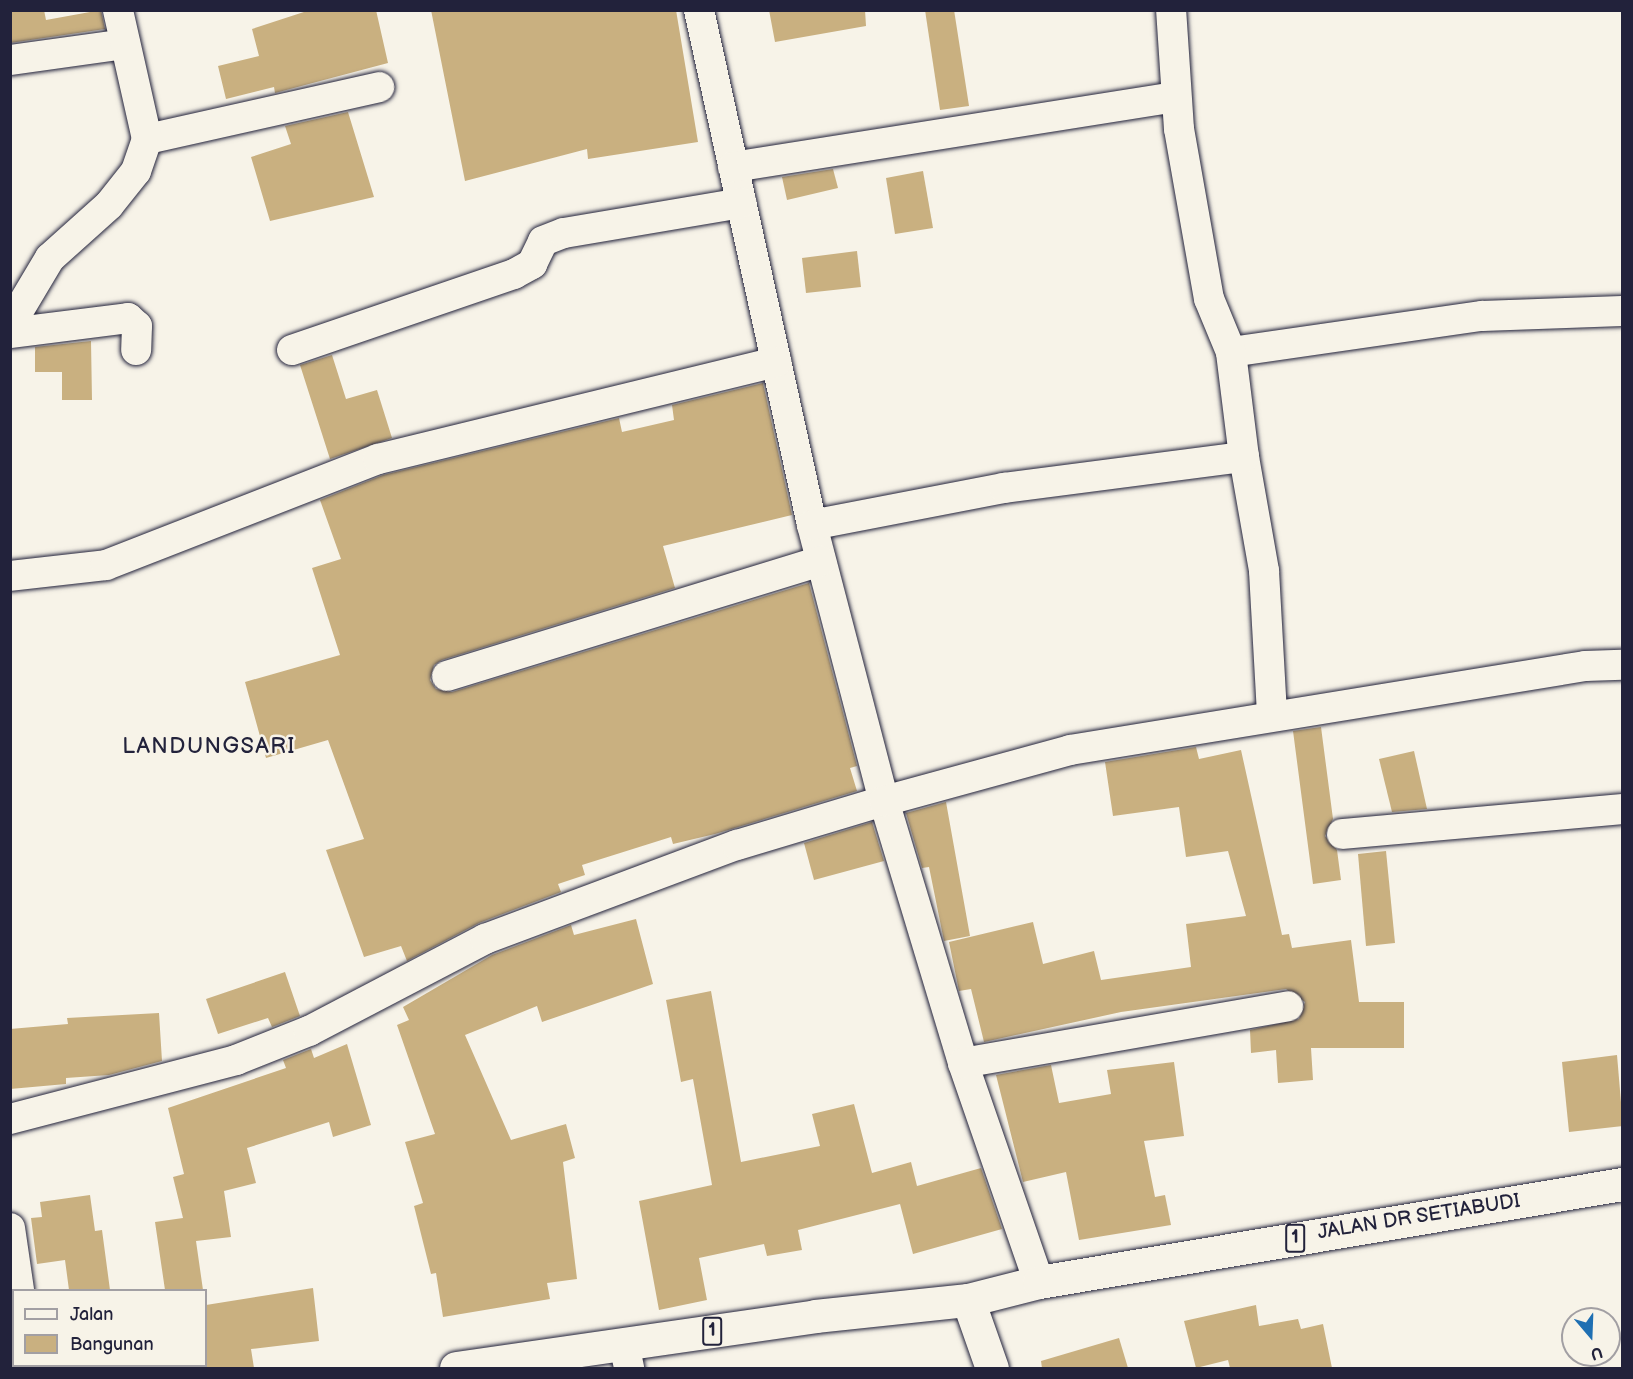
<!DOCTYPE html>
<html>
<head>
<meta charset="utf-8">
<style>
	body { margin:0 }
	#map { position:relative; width:1633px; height:1379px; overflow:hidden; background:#f7f3e8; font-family:"Balsamiq Sans",sans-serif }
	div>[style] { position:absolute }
	.building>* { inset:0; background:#c9b080 }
	.roads { filter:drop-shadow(0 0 2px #22223b) drop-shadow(0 0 2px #22223b) }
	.minor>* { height:30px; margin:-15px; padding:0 15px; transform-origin:15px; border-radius:15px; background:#f7f3e8 }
	.tertiary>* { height:33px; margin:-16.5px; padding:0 16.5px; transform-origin:16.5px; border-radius:16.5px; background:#f7f3e8 }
	.trunk>* { height:33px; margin:-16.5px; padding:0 16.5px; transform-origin:16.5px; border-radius:16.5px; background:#f7f3e8 }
	span { translate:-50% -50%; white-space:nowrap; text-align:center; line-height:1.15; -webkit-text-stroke:5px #f7f3e8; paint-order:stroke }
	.shield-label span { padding:2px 4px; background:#f7f3e8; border:2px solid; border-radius:4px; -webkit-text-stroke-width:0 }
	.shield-label { font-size:18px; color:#22223b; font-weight:700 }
	.street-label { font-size:20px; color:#22223b }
	.quarter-label { font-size:22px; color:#22223b; letter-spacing:1.5px }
	.frame { position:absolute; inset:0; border:12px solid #22223b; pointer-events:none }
	.legend { position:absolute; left:12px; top:1289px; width:195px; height:78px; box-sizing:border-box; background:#f7f3e8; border:2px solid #a29fa3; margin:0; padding:8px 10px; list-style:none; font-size:18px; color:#22223b }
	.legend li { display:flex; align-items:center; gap:12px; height:30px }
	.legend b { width:30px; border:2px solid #a29fa3 }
	.north { position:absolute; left:1561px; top:1307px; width:60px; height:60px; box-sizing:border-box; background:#f7f3e8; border:2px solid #a29fa3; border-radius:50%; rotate:161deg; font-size:16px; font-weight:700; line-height:24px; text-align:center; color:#22223b }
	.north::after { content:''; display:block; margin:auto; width:21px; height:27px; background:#1f6fb2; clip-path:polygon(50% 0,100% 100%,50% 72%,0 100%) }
</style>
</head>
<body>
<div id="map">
	<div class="building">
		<i style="clip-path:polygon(10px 10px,44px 10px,46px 20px,101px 10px,105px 29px,10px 43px)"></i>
		<i style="clip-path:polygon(310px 10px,376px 10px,388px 63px,275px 93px,274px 87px,226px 99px,218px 66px,259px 56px,252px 29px)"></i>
		<i style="clip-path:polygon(431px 10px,676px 10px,698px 142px,588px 159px,587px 149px,465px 181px)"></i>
		<i style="clip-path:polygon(769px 10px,865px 10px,866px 26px,775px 42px)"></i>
		<i style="clip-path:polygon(925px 10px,954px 10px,969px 106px,940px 110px)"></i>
		<i style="clip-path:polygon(348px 112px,374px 197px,270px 221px,251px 157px,291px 144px,285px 126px)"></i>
		<i style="clip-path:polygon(833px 169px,838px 188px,787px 200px,782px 177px)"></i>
		<i style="clip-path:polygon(923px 171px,933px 228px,895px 234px,886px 178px)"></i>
		<i style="clip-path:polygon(857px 251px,861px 287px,806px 293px,802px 258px)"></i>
		<i style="clip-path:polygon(91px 341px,92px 400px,62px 400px,62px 372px,35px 372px,35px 347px)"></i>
		<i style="clip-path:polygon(332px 355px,346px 399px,377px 390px,392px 438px,330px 459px,300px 365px)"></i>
		<i style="clip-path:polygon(763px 383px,792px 515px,663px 546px,675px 588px,442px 660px,434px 665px,430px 680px,436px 689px,452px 692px,809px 583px,857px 766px,850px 768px,857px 791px,715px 834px,673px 844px,671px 837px,582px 865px,585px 875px,558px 884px,561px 892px,479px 923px,407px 961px,401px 946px,364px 957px,326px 850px,364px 839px,328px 740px,266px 758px,245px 682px,340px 655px,312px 568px,341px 559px,320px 500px,383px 475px,619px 418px,622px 432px,674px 420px,672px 405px)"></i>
		<i style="clip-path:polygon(1321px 727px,1333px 819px,1325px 836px,1337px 850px,1341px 880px,1313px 884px,1293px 731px)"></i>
		<i style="clip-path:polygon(1196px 747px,1199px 759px,1241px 750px,1282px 935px,1289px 934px,1292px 948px,1351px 940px,1359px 1002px,1404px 1002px,1404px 1048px,1311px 1048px,1313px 1080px,1278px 1083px,1276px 1050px,1251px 1053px,1250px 1030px,1299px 1019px,1305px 1002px,1286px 989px,1121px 1012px,984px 1042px,971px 989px,959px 991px,949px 942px,1033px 922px,1043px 964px,1094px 951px,1101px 980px,1191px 967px,1186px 924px,1246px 916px,1228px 851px,1186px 857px,1179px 807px,1113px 816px,1105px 762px)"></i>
		<i style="clip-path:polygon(1414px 751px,1427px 809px,1392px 812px,1379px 759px)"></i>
		<i style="clip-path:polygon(946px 802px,970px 936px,944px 941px,929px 867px,922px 868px,906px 813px)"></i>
		<i style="clip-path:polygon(872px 822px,884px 861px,814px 880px,804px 843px)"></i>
		<i style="clip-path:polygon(1386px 851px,1395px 943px,1366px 946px,1358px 854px)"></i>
		<i style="clip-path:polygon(636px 919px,653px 984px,542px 1022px,537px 1006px,465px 1035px,511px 1140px,566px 1124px,575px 1158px,563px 1162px,577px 1279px,547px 1283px,550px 1299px,443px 1317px,436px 1273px,431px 1274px,414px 1206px,423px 1203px,405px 1142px,435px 1134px,397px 1025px,409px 1020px,403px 1007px,492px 955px,571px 925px,574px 935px)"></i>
		<i style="clip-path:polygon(285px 972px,300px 1016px,272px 1027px,268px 1018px,218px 1034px,206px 999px)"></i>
		<i style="clip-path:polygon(711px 991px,741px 1162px,820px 1146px,812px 1114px,854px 1104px,872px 1173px,911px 1162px,917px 1186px,981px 1168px,1002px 1229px,913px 1254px,900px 1204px,798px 1230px,802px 1250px,767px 1256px,764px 1244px,699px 1258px,707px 1300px,659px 1310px,639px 1201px,712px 1185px,693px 1079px,681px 1082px,666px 1000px)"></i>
		<i style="clip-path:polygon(159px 1013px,162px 1061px,109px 1075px,66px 1078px,66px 1084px,10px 1089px,10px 1029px,68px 1024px,67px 1018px)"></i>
		<i style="clip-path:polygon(347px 1044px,371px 1125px,333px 1137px,329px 1122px,247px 1148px,256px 1183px,224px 1191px,231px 1237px,196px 1241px,203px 1290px,165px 1290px,155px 1222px,183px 1218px,173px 1177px,184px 1174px,168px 1108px,286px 1068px,283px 1060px,311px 1049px,314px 1058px)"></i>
		<i style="clip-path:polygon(1617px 1055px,1623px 1126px,1569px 1132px,1562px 1062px)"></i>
		<i style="clip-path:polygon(1174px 1062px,1184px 1136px,1144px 1141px,1155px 1197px,1165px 1195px,1171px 1225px,1079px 1240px,1066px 1172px,1023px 1182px,996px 1075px,1051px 1065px,1059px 1103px,1111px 1094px,1107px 1070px)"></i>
		<i style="clip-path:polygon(90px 1195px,95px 1231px,102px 1230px,110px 1290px,69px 1290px,65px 1260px,37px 1264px,31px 1218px,42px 1217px,40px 1202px)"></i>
		<i style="clip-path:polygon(313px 1288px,319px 1341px,251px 1349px,254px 1368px,206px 1368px,206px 1305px)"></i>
		<i style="clip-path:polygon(1256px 1305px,1259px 1326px,1298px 1319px,1301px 1329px,1323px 1324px,1332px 1368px,1230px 1368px,1228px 1360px,1196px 1368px,1184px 1321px)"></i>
		<i style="clip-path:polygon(1119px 1338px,1128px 1368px,1042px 1368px,1041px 1361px)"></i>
	</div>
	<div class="roads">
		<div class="minor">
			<i style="left:699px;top:10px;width:527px;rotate:77.62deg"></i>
			<i style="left:812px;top:525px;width:285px;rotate:75.4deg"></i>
			<i style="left:884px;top:801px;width:274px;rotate:73.2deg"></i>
			<i style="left:963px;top:1063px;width:232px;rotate:70.9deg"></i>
			<i style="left:10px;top:60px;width:116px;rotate:-7.9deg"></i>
			<i style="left:147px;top:139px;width:238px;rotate:-12.6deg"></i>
			<i style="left:733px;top:167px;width:448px;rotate:-9deg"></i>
			<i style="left:10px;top:325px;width:78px;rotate:-59.2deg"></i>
			<i style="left:50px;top:258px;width:79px;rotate:-41.9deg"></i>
			<i style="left:109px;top:205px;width:43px;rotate:-51.5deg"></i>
			<i style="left:136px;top:171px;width:34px;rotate:-71deg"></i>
			<i style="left:147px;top:139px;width:132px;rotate:-102.7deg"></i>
			<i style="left:10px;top:333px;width:119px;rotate:-7.2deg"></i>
			<i style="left:128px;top:318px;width:12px;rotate:42deg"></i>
			<i style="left:137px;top:326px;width:24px;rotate:92deg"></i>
			<i style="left:292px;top:350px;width:235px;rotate:-18.9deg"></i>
			<i style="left:514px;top:274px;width:21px;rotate:-29deg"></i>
			<i style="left:532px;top:264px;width:25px;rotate:-64deg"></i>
			<i style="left:543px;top:241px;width:22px;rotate:-21deg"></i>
			<i style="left:564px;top:233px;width:180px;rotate:-9.6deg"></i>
			<i style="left:1231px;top:352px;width:254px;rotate:-8.2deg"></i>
			<i style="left:1482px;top:316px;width:140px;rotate:-2deg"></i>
			<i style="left:1244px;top:457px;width:116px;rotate:80deg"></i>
			<i style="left:1264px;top:571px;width:145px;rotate:86.8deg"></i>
			<i style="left:812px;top:525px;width:196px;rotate:-10.9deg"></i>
			<i style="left:1004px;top:488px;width:242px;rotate:-7.4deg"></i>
			<i style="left:1244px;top:457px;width:106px;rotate:-97.1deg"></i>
			<i style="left:1231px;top:352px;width:57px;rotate:-112.5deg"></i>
			<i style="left:1209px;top:299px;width:173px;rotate:-100deg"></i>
			<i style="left:1179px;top:129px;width:119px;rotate:-93.8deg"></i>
			<i style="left:10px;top:576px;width:97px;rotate:-6.5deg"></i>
			<i style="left:106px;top:565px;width:292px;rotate:-21.3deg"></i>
			<i style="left:378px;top:459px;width:410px;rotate:-13.7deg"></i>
			<i style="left:447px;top:676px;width:391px;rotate:-17.1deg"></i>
			<i style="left:1342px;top:834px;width:281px;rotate:-5.1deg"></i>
			<i style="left:963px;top:1063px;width:330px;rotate:-9.9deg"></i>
			<i style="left:10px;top:1119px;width:234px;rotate:-14.6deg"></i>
			<i style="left:236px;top:1060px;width:79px;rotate:-21.7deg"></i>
			<i style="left:309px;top:1031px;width:199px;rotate:-27.6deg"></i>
			<i style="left:485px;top:939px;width:269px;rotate:-20.5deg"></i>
			<i style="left:737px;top:845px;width:153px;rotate:-16.7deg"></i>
			<i style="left:884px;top:801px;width:193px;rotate:-15.3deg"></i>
			<i style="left:1070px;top:750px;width:522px;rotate:-9.26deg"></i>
			<i style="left:1585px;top:666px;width:37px;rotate:-2deg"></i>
			<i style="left:10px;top:1228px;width:63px;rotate:81.7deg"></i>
			<i style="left:624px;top:1344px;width:25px;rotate:78deg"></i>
			<i style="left:30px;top:1366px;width:2px;rotate:90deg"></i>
		</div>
		<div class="tertiary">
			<i style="left:968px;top:1300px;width:72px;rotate:70.6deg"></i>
		</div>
		<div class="trunk">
			<i style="left:456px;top:1368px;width:363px;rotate:-8.2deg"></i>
			<i style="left:815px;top:1316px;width:154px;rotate:-6deg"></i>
			<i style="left:968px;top:1300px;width:73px;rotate:-14.2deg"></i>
			<i style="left:1039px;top:1282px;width:591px;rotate:-9.54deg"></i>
		</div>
	</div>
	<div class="shield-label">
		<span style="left:1295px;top:1238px">1</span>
		<span style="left:712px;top:1331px">1</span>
	</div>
	<div class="street-label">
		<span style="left:1419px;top:1217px;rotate:-9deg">JALAN DR SETIABUDI</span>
	</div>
	<div class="quarter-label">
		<span style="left:209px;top:747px">LANDUNGSARI</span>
	</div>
	<div class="frame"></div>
	<ul class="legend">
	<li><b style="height:8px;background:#f7f3e8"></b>Jalan</li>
	<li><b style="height:16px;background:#c9b080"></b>Bangunan</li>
	</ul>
	<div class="north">U</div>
</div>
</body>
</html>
